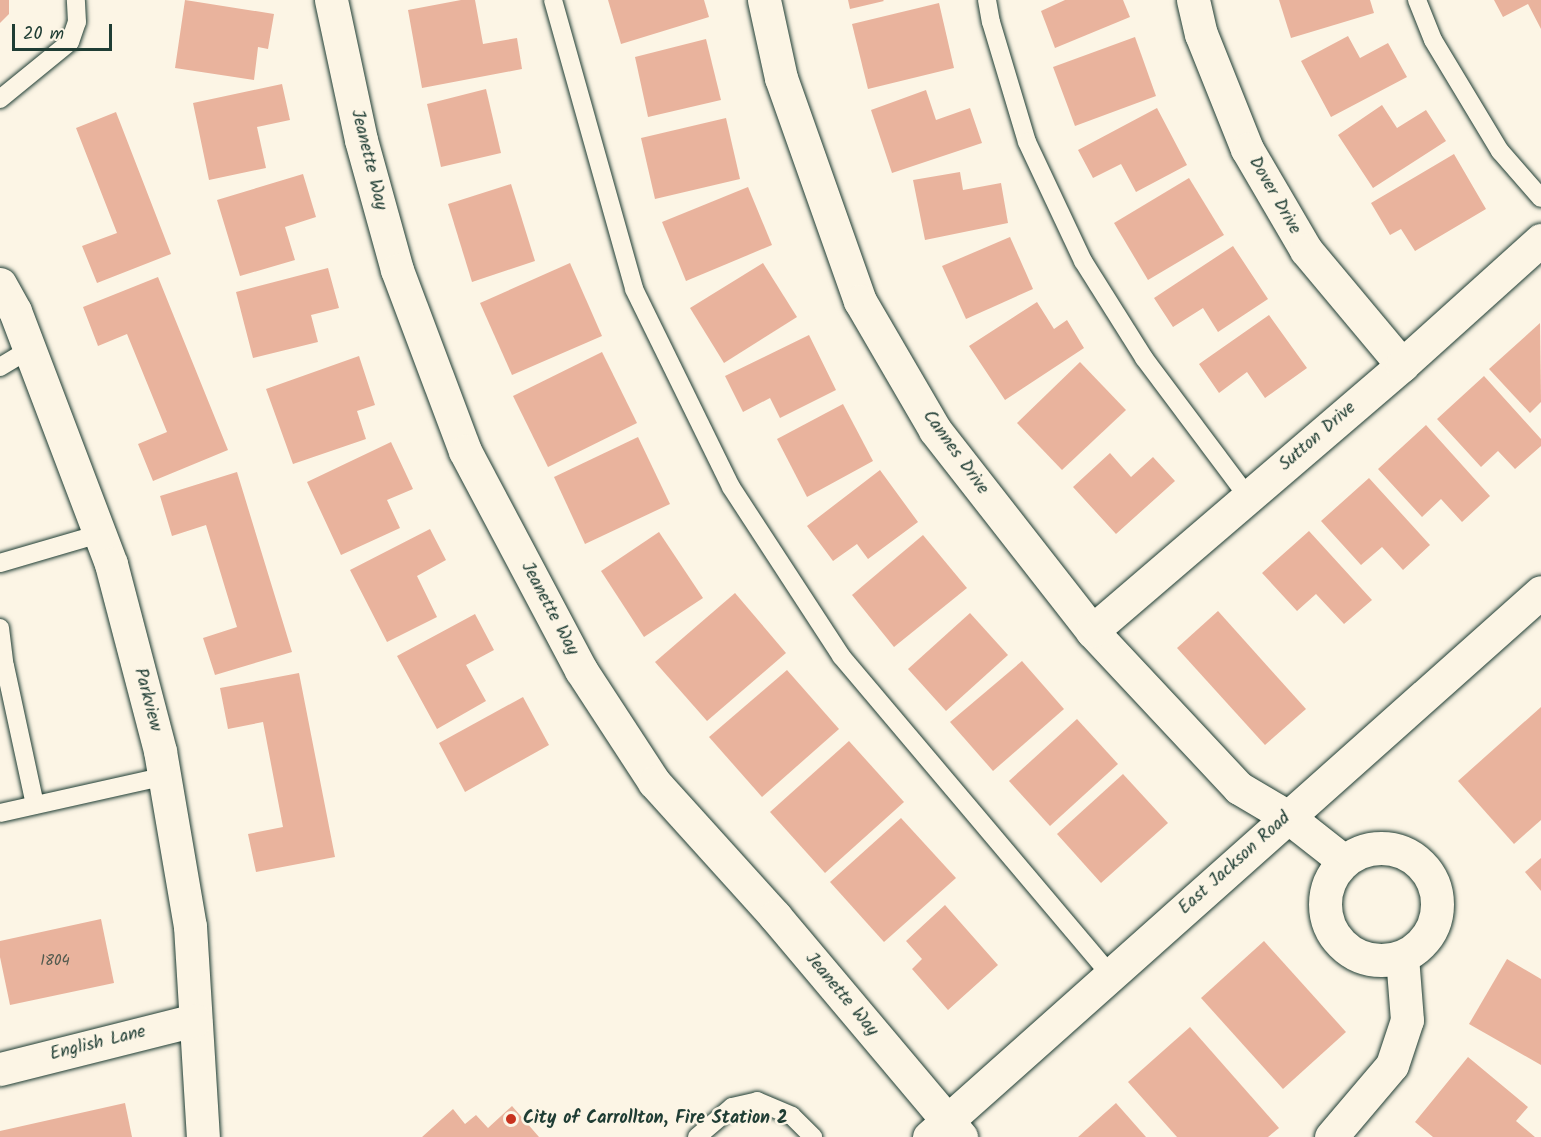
<!DOCTYPE html>
<html>
<head>
<meta charset="utf-8">
<style>
	body { margin:0 }
	#map { position:relative; width:1541px; height:1137px; overflow:hidden; background:#fcf5e5; font-family:Kalam,sans-serif }
	div>[style] { position:absolute }
	.building>* { inset:0; background:#e9b39d }
	.roads { filter:drop-shadow(0 0 2px #1f3d34) drop-shadow(0 0 2px #1f3d34) }
	.service>* { height:18px; margin:-9px; padding:0 9px; transform-origin:9px; border-radius:9px; background:#fcf5e5 }
	.minor>* { height:33px; margin:-16.5px; padding:0 16.5px; transform-origin:16.5px; border-radius:16.5px; background:#fcf5e5 }
	.minor>.ring { margin:-16.5px; padding:0; box-sizing:content-box; background:none; border:33px solid #fcf5e5; border-radius:50% }
	.tertiary>* { height:33px; margin:-16.5px; padding:0 16.5px; transform-origin:16.5px; border-radius:16.5px; background:#fcf5e5 }
	.dots>* { width:16px; height:16px; translate:-50% -50%; box-sizing:border-box; border:3px solid #fcf5e5; border-radius:50% }
	span { translate:-50% -50%; white-space:nowrap; text-align:center; line-height:1.15; -webkit-text-stroke:5px #fcf5e5; paint-order:stroke }
	.number-label { font-size:15px; color:#525a4e }
	.number-label span { -webkit-text-stroke-width:0 }
	.street-label { font-size:18px; color:#1f3d34 }
	.poi-label { font-size:18px; color:#1f3d34; font-weight:700 }
	.left { translate:0 -50%; text-align:left }
	.scale { position:absolute; left:12px; top:24px; width:100px; height:27px; box-sizing:border-box; border:3px solid #1f3d34; border-top:0; padding-left:8px; font-size:18px; line-height:21px; white-space:nowrap; color:#1f3d34; -webkit-text-stroke:4px #fcf5e5; paint-order:stroke }
</style>
</head>
<body>
<div id="map">
	<div class="building">
		<i style="clip-path:polygon(0 0,9px 0,9px 14px,0 23px)"></i>
		<i style="clip-path:polygon(185px 0,274px 14px,268px 49px,258px 47px,254px 80px,175px 68px)"></i>
		<i style="clip-path:polygon(461px 0,475px 0,483px 44px,517px 38px,522px 69px,422px 88px,408px 10px)"></i>
		<i style="clip-path:polygon(608px 0,704px 0,709px 17px,621px 44px)"></i>
		<i style="clip-path:polygon(848px 0,883px 0,884px 1px,850px 9px)"></i>
		<i style="clip-path:polygon(1065px 0,1123px 0,1130px 17px,1055px 48px,1041px 11px)"></i>
		<i style="clip-path:polygon(1279px 0,1370px 0,1374px 13px,1291px 38px)"></i>
		<i style="clip-path:polygon(1494px 0,1541px 0,1541px 29px,1528px 4px,1503px 17px)"></i>
		<i style="clip-path:polygon(939px 3px,954px 68px,868px 89px,852px 24px)"></i>
		<i style="clip-path:polygon(1348px 36px,1360px 58px,1388px 43px,1407px 77px,1331px 117px,1301px 61px)"></i>
		<i style="clip-path:polygon(1135px 37px,1156px 96px,1075px 126px,1053px 67px)"></i>
		<i style="clip-path:polygon(706px 39px,721px 100px,648px 117px,635px 57px)"></i>
		<i style="clip-path:polygon(282px 84px,290px 120px,257px 127px,266px 168px,209px 180px,193px 103px)"></i>
		<i style="clip-path:polygon(486px 89px,501px 153px,441px 167px,427px 104px)"></i>
		<i style="clip-path:polygon(926px 90px,936px 120px,970px 108px,982px 143px,892px 173px,871px 110px)"></i>
		<i style="clip-path:polygon(1382px 105px,1397px 128px,1426px 110px,1446px 141px,1373px 188px,1338px 135px)"></i>
		<i style="clip-path:polygon(1157px 108px,1187px 165px,1136px 192px,1121px 164px,1093px 178px,1078px 150px)"></i>
		<i style="clip-path:polygon(116px 112px,171px 254px,97px 283px,82px 246px,117px 233px,76px 128px)"></i>
		<i style="clip-path:polygon(726px 118px,740px 179px,655px 199px,641px 138px)"></i>
		<i style="clip-path:polygon(1454px 154px,1486px 209px,1415px 251px,1401px 229px,1390px 235px,1371px 203px)"></i>
		<i style="clip-path:polygon(960px 172px,963px 190px,1001px 183px,1008px 223px,925px 240px,913px 180px)"></i>
		<i style="clip-path:polygon(303px 174px,316px 217px,285px 227px,295px 260px,240px 276px,217px 200px)"></i>
		<i style="clip-path:polygon(1189px 178px,1224px 235px,1148px 280px,1114px 223px)"></i>
		<i style="clip-path:polygon(511px 184px,535px 261px,472px 282px,448px 204px)"></i>
		<i style="clip-path:polygon(748px 187px,772px 245px,686px 281px,662px 222px)"></i>
		<i style="clip-path:polygon(1010px 237px,1033px 289px,966px 319px,942px 266px)"></i>
		<i style="clip-path:polygon(1233px 246px,1268px 299px,1218px 332px,1203px 308px,1173px 327px,1154px 298px)"></i>
		<i style="clip-path:polygon(570px 263px,602px 336px,512px 375px,480px 303px)"></i>
		<i style="clip-path:polygon(763px 263px,797px 317px,724px 363px,690px 308px)"></i>
		<i style="clip-path:polygon(328px 268px,339px 308px,311px 315px,318px 342px,253px 358px,236px 292px)"></i>
		<i style="clip-path:polygon(158px 277px,228px 450px,153px 481px,138px 444px,167px 432px,127px 334px,98px 346px,83px 307px)"></i>
		<i style="clip-path:polygon(1037px 302px,1054px 329px,1067px 320px,1084px 348px,1005px 400px,969px 346px)"></i>
		<i style="clip-path:polygon(1269px 315px,1307px 368px,1265px 398px,1247px 372px,1219px 393px,1199px 364px)"></i>
		<i style="clip-path:polygon(1540px 323px,1541px 402px,1530px 413px,1489px 369px)"></i>
		<i style="clip-path:polygon(809px 335px,836px 390px,780px 418px,770px 398px,743px 412px,725px 376px)"></i>
		<i style="clip-path:polygon(602px 352px,637px 423px,548px 467px,513px 396px)"></i>
		<i style="clip-path:polygon(359px 356px,375px 405px,357px 411px,366px 439px,293px 464px,266px 389px)"></i>
		<i style="clip-path:polygon(1080px 362px,1126px 410px,1062px 470px,1017px 423px)"></i>
		<i style="clip-path:polygon(1484px 376px,1541px 439px,1541px 446px,1515px 469px,1498px 451px,1481px 467px,1437px 419px)"></i>
		<i style="clip-path:polygon(843px 404px,873px 461px,807px 497px,777px 439px)"></i>
		<i style="clip-path:polygon(1426px 425px,1490px 496px,1462px 522px,1441px 499px,1422px 517px,1378px 469px)"></i>
		<i style="clip-path:polygon(638px 437px,670px 504px,585px 544px,554px 477px)"></i>
		<i style="clip-path:polygon(391px 442px,413px 489px,387px 500px,400px 528px,341px 555px,307px 482px)"></i>
		<i style="clip-path:polygon(1110px 453px,1131px 477px,1153px 457px,1175px 481px,1116px 534px,1073px 487px)"></i>
		<i style="clip-path:polygon(880px 470px,918px 522px,868px 559px,857px 544px,833px 561px,807px 526px)"></i>
		<i style="clip-path:polygon(237px 472px,292px 652px,215px 675px,203px 638px,237px 627px,206px 525px,172px 536px,160px 496px)"></i>
		<i style="clip-path:polygon(1369px 478px,1430px 545px,1403px 570px,1382px 547px,1361px 565px,1321px 521px)"></i>
		<i style="clip-path:polygon(430px 529px,446px 560px,417px 576px,437px 617px,387px 642px,350px 570px)"></i>
		<i style="clip-path:polygon(1309px 531px,1372px 600px,1344px 624px,1316px 594px,1297px 611px,1262px 573px)"></i>
		<i style="clip-path:polygon(659px 532px,703px 598px,644px 637px,601px 571px)"></i>
		<i style="clip-path:polygon(923px 535px,967px 588px,894px 647px,852px 595px)"></i>
		<i style="clip-path:polygon(735px 593px,786px 653px,707px 721px,655px 662px)"></i>
		<i style="clip-path:polygon(1218px 611px,1306px 709px,1265px 745px,1177px 648px)"></i>
		<i style="clip-path:polygon(970px 613px,1008px 655px,946px 711px,908px 669px)"></i>
		<i style="clip-path:polygon(475px 614px,494px 650px,466px 665px,486px 701px,437px 729px,397px 656px)"></i>
		<i style="clip-path:polygon(1022px 661px,1064px 709px,993px 771px,950px 722px)"></i>
		<i style="clip-path:polygon(787px 670px,839px 729px,762px 797px,709px 737px)"></i>
		<i style="clip-path:polygon(299px 673px,335px 857px,256px 872px,248px 834px,283px 827px,263px 722px,228px 729px,220px 688px)"></i>
		<i style="clip-path:polygon(523px 697px,549px 745px,465px 792px,439px 743px)"></i>
		<i style="clip-path:polygon(1541px 707px,1541px 820px,1514px 844px,1458px 781px)"></i>
		<i style="clip-path:polygon(1077px 719px,1118px 764px,1050px 826px,1009px 781px)"></i>
		<i style="clip-path:polygon(849px 741px,904px 802px,825px 873px,770px 812px)"></i>
		<i style="clip-path:polygon(1123px 774px,1168px 823px,1101px 883px,1057px 834px)"></i>
		<i style="clip-path:polygon(901px 818px,956px 878px,884px 942px,830px 882px)"></i>
		<i style="clip-path:polygon(1541px 858px,1541px 891px,1525px 872px)"></i>
		<i style="clip-path:polygon(945px 905px,998px 965px,948px 1010px,912px 969px,922px 959px,906px 941px)"></i>
		<i style="clip-path:polygon(101px 919px,114px 983px,10px 1005px,0 957px,0 941px)"></i>
		<i style="clip-path:polygon(1264px 941px,1346px 1032px,1283px 1089px,1201px 998px)"></i>
		<i style="clip-path:polygon(1507px 959px,1541px 979px,1541px 1065px,1469px 1024px)"></i>
		<i style="clip-path:polygon(1190px 1027px,1279px 1128px,1268px 1137px,1177px 1137px,1128px 1082px)"></i>
		<i style="clip-path:polygon(1468px 1057px,1528px 1107px,1516px 1121px,1535px 1137px,1433px 1137px,1415px 1122px)"></i>
		<i style="clip-path:polygon(125px 1103px,132px 1137px,0 1137px,0 1131px)"></i>
		<i style="clip-path:polygon(1116px 1103px,1146px 1137px,1078px 1137px)"></i>
		<i style="clip-path:polygon(512px 1106px,539px 1137px,422px 1137px,453px 1109px,465px 1124px,476px 1115px,488px 1128px)"></i>
	</div>
	<div class="roads">
		<div class="service">
			<i style="left:553px;top:0;width:300px;rotate:74.3deg"></i>
			<i style="left:634px;top:289px;width:220px;rotate:63.9deg"></i>
			<i style="left:731px;top:487px;width:202px;rotate:56.9deg"></i>
			<i style="left:841px;top:656px;width:418px;rotate:49.8deg"></i>
			<i style="left:987px;top:0;width:22px;rotate:80deg"></i>
			<i style="left:991px;top:22px;width:125px;rotate:73.3deg"></i>
			<i style="left:1027px;top:142px;width:132px;rotate:64.8deg"></i>
			<i style="left:1083px;top:261px;width:115px;rotate:57.8deg"></i>
			<i style="left:1144px;top:358px;width:174px;rotate:53.2deg"></i>
			<i style="left:1417px;top:0;width:43px;rotate:68.2deg"></i>
			<i style="left:1433px;top:40px;width:130px;rotate:58.9deg"></i>
			<i style="left:1500px;top:151px;width:62px;rotate:48.9deg"></i>
			<i style="left:0;top:99px;width:90px;rotate:-39.2deg"></i>
			<i style="left:70px;top:42px;width:21px;rotate:-71deg"></i>
			<i style="left:77px;top:22px;width:22px;rotate:-93deg"></i>
			<i style="left:0;top:367px;width:35px;rotate:-31deg"></i>
			<i style="left:0;top:563px;width:103px;rotate:-16.3deg"></i>
			<i style="left:0;top:628px;width:38px;rotate:83deg"></i>
			<i style="left:5px;top:666px;width:142px;rotate:77.8deg"></i>
			<i style="left:0;top:813px;width:169px;rotate:-12.6deg"></i>
			<i style="left:697px;top:1137px;width:46px;rotate:-40.6deg"></i>
			<i style="left:732px;top:1107px;width:26px;rotate:-13deg"></i>
			<i style="left:757px;top:1101px;width:38px;rotate:23deg"></i>
			<i style="left:792px;top:1116px;width:30px;rotate:45deg"></i>
		</div>
		<div class="minor">
			<i style="left:331px;top:0;width:143px;rotate:77.9deg"></i>
			<i style="left:361px;top:140px;width:135px;rotate:74.5deg"></i>
			<i style="left:397px;top:270px;width:193px;rotate:69.4deg"></i>
			<i style="left:465px;top:451px;width:248px;rotate:62.1deg"></i>
			<i style="left:581px;top:670px;width:134px;rotate:56.9deg"></i>
			<i style="left:654px;top:782px;width:181px;rotate:47.9deg"></i>
			<i style="left:775px;top:916px;width:289px;rotate:49.9deg"></i>
			<i style="left:764px;top:0;width:80px;rotate:77.7deg"></i>
			<i style="left:781px;top:78px;width:237px;rotate:70.5deg"></i>
			<i style="left:860px;top:301px;width:149px;rotate:59.8deg"></i>
			<i style="left:935px;top:430px;width:255px;rotate:52deg"></i>
			<i style="left:1092px;top:631px;width:215px;rotate:46.9deg"></i>
			<i style="left:1239px;top:788px;width:57px;rotate:30.6deg"></i>
			<i style="left:1288px;top:817px;width:71px;rotate:38.2deg"></i>
			<i style="left:1193px;top:0;width:35px;rotate:77deg"></i>
			<i style="left:1201px;top:34px;width:124px;rotate:68.2deg"></i>
			<i style="left:1247px;top:149px;width:117px;rotate:59.7deg"></i>
			<i style="left:1306px;top:250px;width:150px;rotate:50.1deg"></i>
			<i style="left:0;top:284px;width:31px;rotate:61deg"></i>
			<i style="left:15px;top:311px;width:271px;rotate:69.2deg"></i>
			<i style="left:111px;top:564px;width:193px;rotate:75.3deg"></i>
			<i style="left:160px;top:751px;width:178px;rotate:80.3deg"></i>
			<i style="left:190px;top:926px;width:211px;rotate:86.5deg"></i>
			<i style="left:1092px;top:631px;width:408px;rotate:-40.6deg"></i>
			<i style="left:1402px;top:365px;width:187px;rotate:-42deg"></i>
			<i class="ring" style="left:1325px;top:848px;width:79px;height:79px"></i>
			<i style="left:0;top:1069px;width:201px;rotate:-14.1deg"></i>
			<i style="left:1331px;top:1137px;width:94px;rotate:-49.7deg"></i>
			<i style="left:1392px;top:1065px;width:47px;rotate:-71.6deg"></i>
			<i style="left:1407px;top:1020px;width:63px;rotate:-94.5deg"></i>
		</div>
		<div class="tertiary">
			<i style="left:929px;top:1137px;width:819px;rotate:-41.69deg"></i>
		</div>
	</div>
	<div class="dots">
		<i style="left:511px;top:1119px;background:#c8321e"></i>
	</div>
	<div class="number-label">
		<span style="left:55px;top:962px">1804</span>
	</div>
	<div class="street-label">
		<span style="left:368px;top:160px;rotate:76deg">Jeanette Way</span>
		<span style="left:1274px;top:196px;rotate:60deg">Dover Drive</span>
		<span style="left:1318px;top:437px;rotate:-41deg">Sutton Drive</span>
		<span style="left:955px;top:453px;rotate:54deg">Cannes Drive</span>
		<span style="left:549px;top:609px;rotate:62deg">Jeanette Way</span>
		<span style="left:147px;top:700px;rotate:75deg">Parkview</span>
		<span style="left:1235px;top:864px;rotate:-42deg">East Jackson Road</span>
		<span style="left:841px;top:995px;rotate:50deg">Jeanette Way</span>
		<span style="left:98px;top:1044px;rotate:-14deg">English Lane</span>
	</div>
	<div class="poi-label">
		<span class="left" style="left:523px;top:1119px">City of Carrollton, Fire Station 2</span>
	</div>
	<div class="scale">20 m</div>
</div>
</body>
</html>
